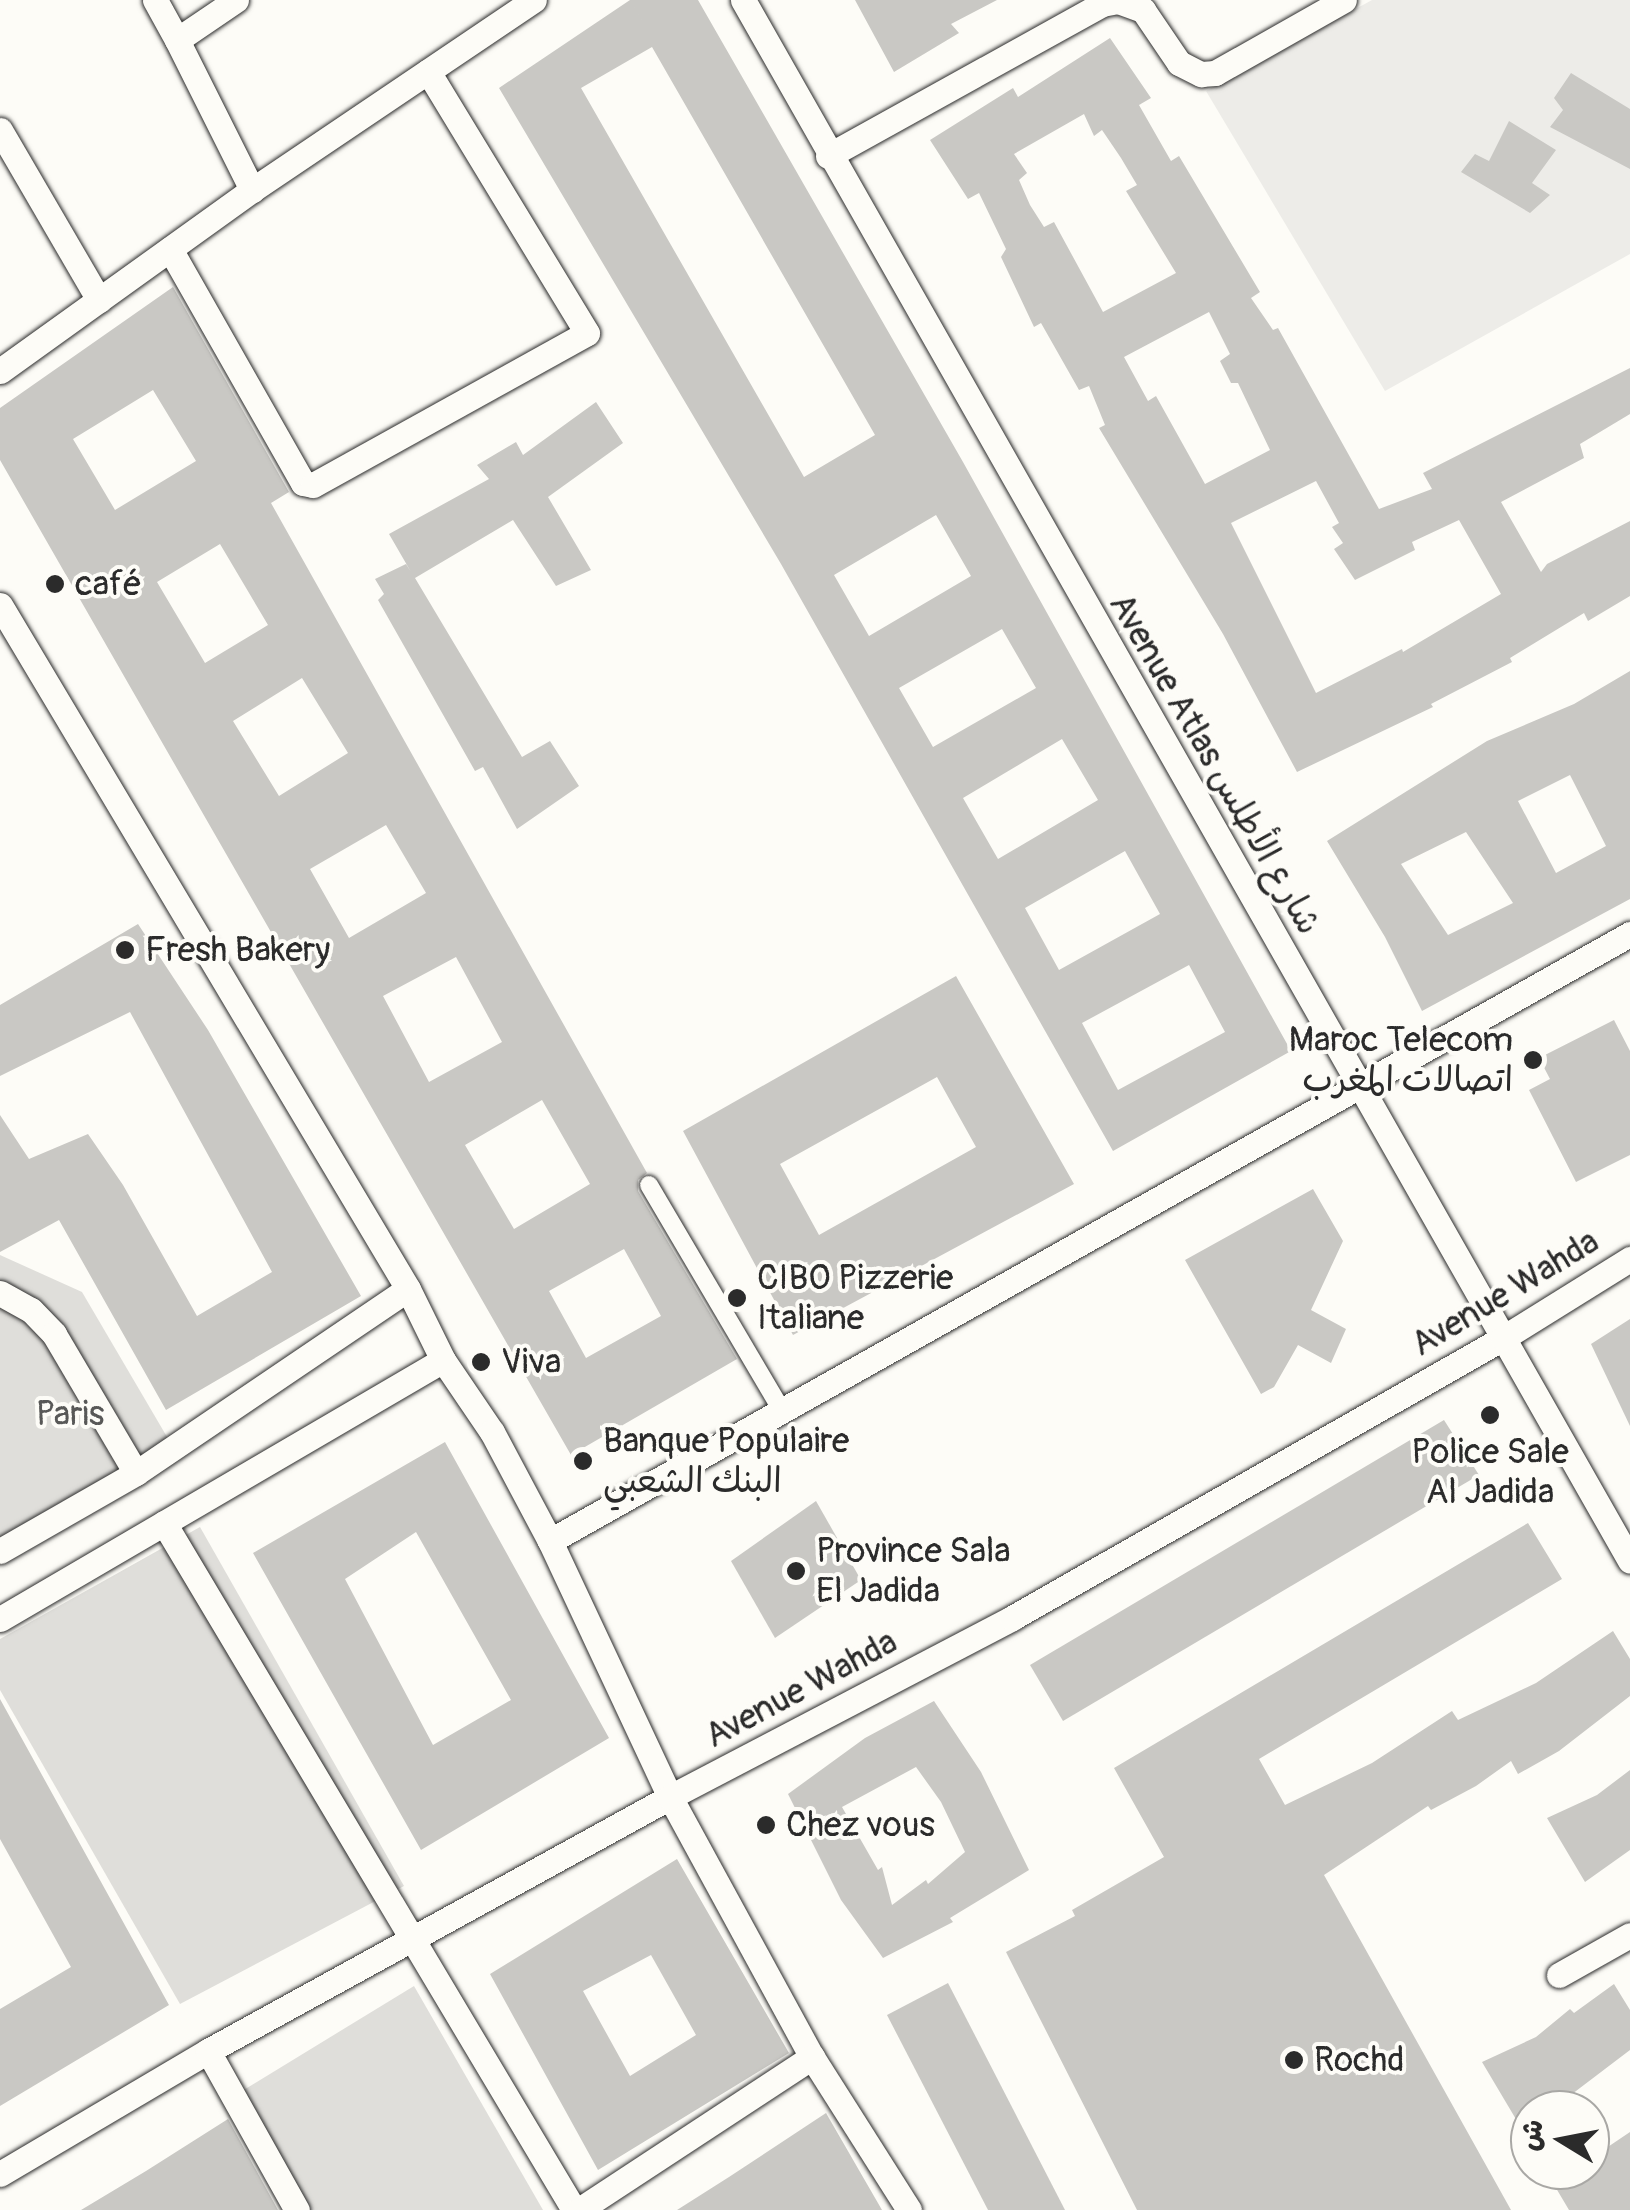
<!DOCTYPE html>
<html>
<head>
<meta charset="utf-8">
<style>
	body { margin:0 }
	#map { position:relative; width:1630px; height:2210px; overflow:hidden; background:#fdfcf7; font-family:Pangolin,"Playpen Sans Arabic",sans-serif }
	div>[style] { position:absolute }
	.built>* { inset:0; background:#edece8 }
	.green>* { inset:0; background:#dfdeda }
	.building>* { inset:0; background:#c9c8c4 }
	.roads { filter:drop-shadow(0 0 2px #2b2b2b) drop-shadow(0 0 2px #2b2b2b) }
	.pedestrian>* { height:18px; margin:-9px; padding:0 9px; transform-origin:9px; border-radius:9px; background:#fdfcf7 }
	.minor>* { height:25px; margin:-12.5px; padding:0 12.5px; transform-origin:12.5px; border-radius:12.5px; background:#fdfcf7 }
	.dots>* { width:28px; height:28px; translate:-50% -50%; box-sizing:border-box; border:5px solid #fdfcf7; border-radius:50% }
	span { translate:-50% -50%; white-space:nowrap; text-align:center; line-height:1.15; -webkit-text-stroke:8px #fdfcf7; paint-order:stroke }
	.poi-label { font-size:35px; color:#2b2b2b }
	.left { translate:0 -50%; text-align:left }
	.right { translate:-100% -50%; text-align:right }
	.street-label { font-size:35px; color:#2b2b2b }
	.park-label { font-size:35px; color:#585857 }
	.north { position:absolute; left:1510px; top:2090px; width:100px; height:100px; box-sizing:border-box; background:#fdfcf7; border:2px solid #a9a8a5; border-radius:50%; rotate:280deg; font-size:28px; font-weight:700; line-height:40px; text-align:center; color:#2b2b2b }
	.north::after { content:''; display:block; margin:auto; width:35px; height:45px; background:#2b2b2b; clip-path:polygon(50% 0,100% 100%,50% 72%,0 100%) }
</style>
</head>
<body>
<div id="map">
	<div class="built">
		<i style="clip-path:polygon(1372px 0,1630px 0,1630px 254px,1385px 391px,1206px 91px)"></i>
	</div>
	<div class="green">
		<i style="clip-path:polygon(0 1255px,82px 1292px,170px 1442px,0 1543px)"></i>
		<i style="clip-path:polygon(200px 1527px,404px 1886px,180px 2004px,0 1690px,0 1639px)"></i>
		<i style="clip-path:polygon(414px 1986px,543px 2210px,308px 2210px,242px 2091px)"></i>
	</div>
	<div class="building">
		<i style="clip-path:polygon(evenodd,630px 0,698px 0,963px 462px,1291px 1051px,1113px 1151px,781px 564px,499px 88px,630px 0,652px 47px,875px 435px,804px 477px,581px 88px,652px 47px,630px 0,936px 515px,971px 576px,869px 636px,834px 575px,936px 515px,630px 0,1002px 629px,1036px 688px,933px 747px,899px 688px,1002px 629px,630px 0,1062px 739px,1098px 800px,998px 859px,963px 798px,1062px 739px,630px 0,1125px 851px,1160px 914px,1059px 970px,1025px 908px,1125px 851px,630px 0,1189px 965px,1225px 1032px,1118px 1090px,1082px 1023px,1189px 965px)"></i>
		<i style="clip-path:polygon(855px 0,997px 0,951px 24px,959px 33px,894px 72px)"></i>
		<i style="clip-path:polygon(evenodd,1110px 38px,1151px 98px,1139px 105px,1171px 161px,1179px 156px,1260px 292px,1251px 298px,1273px 330px,1278px 328px,1379px 509px,1432px 489px,1423px 473px,1630px 368px,1630px 414px,1580px 444px,1584px 458px,1501px 502px,1541px 572px,1547px 564px,1630px 521px,1630px 596px,1588px 621px,1584px 613px,1510px 658px,1512px 662px,1431px 704px,1433px 707px,1297px 772px,1223px 634px,1099px 428px,1105px 425px,1089px 386px,1079px 390px,1041px 323px,1034px 327px,1001px 257px,1006px 249px,979px 193px,968px 199px,930px 140px,1013px 88px,1018px 97px,1110px 38px,1084px 114px,1094px 136px,1102px 130px,1121px 158px,1137px 185px,1126px 191px,1176px 273px,1103px 312px,1054px 222px,1044px 227px,1030px 205px,1019px 180px,1027px 173px,1014px 154px,1084px 114px,1110px 38px,1209px 312px,1230px 354px,1220px 361px,1231px 383px,1238px 383px,1270px 450px,1205px 484px,1156px 396px,1148px 401px,1124px 357px,1209px 312px,1110px 38px,1316px 481px,1339px 523px,1332px 527px,1343px 543px,1334px 549px,1355px 580px,1415px 550px,1412px 542px,1459px 520px,1501px 594px,1403px 652px,1402px 649px,1316px 693px,1231px 523px,1316px 481px)"></i>
		<i style="clip-path:polygon(1571px 73px,1630px 109px,1630px 169px,1550px 127px,1563px 110px,1554px 98px)"></i>
		<i style="clip-path:polygon(1509px 121px,1556px 150px,1532px 183px,1550px 195px,1530px 213px,1461px 172px,1475px 154px,1489px 161px)"></i>
		<i style="clip-path:polygon(evenodd,173px 287px,289px 492px,271px 503px,647px 1173px,638px 1180px,638px 1191px,737px 1359px,571px 1455px,0 460px,0 408px,173px 287px,153px 390px,196px 461px,115px 510px,73px 439px,153px 390px,173px 287px,220px 544px,268px 625px,205px 663px,157px 582px,220px 544px,173px 287px,302px 678px,348px 753px,279px 796px,233px 721px,302px 678px,173px 287px,386px 825px,426px 893px,349px 938px,310px 869px,386px 825px,173px 287px,456px 957px,502px 1042px,429px 1082px,383px 996px,456px 957px,173px 287px,542px 1100px,590px 1184px,514px 1229px,465px 1145px,542px 1100px,173px 287px,624px 1249px,661px 1316px,586px 1358px,549px 1291px,624px 1249px)"></i>
		<i style="clip-path:polygon(596px 402px,623px 443px,548px 497px,591px 570px,556px 586px,513px 520px,415px 578px,522px 757px,550px 741px,579px 786px,517px 829px,483px 767px,475px 771px,378px 600px,384px 594px,375px 579px,406px 564px,411px 572px,389px 534px,489px 479px,477px 465px,516px 442px,523px 455px)"></i>
		<i style="clip-path:polygon(evenodd,1630px 671px,1630px 899px,1422px 1011px,1385px 937px,1327px 841px,1487px 741px,1574px 704px,1630px 671px,1570px 775px,1606px 846px,1556px 873px,1518px 801px,1570px 775px,1630px 671px,1466px 832px,1513px 903px,1448px 935px,1401px 864px,1466px 832px)"></i>
		<i style="clip-path:polygon(138px 924px,208px 1030px,361px 1296px,166px 1410px,59px 1220px,0 1252px,0 1115px,29px 1159px,88px 1134px,123px 1185px,197px 1316px,272px 1272px,130px 1012px,0 1076px,0 1005px)"></i>
		<i style="clip-path:polygon(evenodd,956px 976px,1074px 1184px,793px 1335px,683px 1131px,956px 976px,937px 1077px,976px 1147px,819px 1235px,780px 1164px,937px 1077px)"></i>
		<i style="clip-path:polygon(1614px 1020px,1630px 1051px,1630px 1155px,1576px 1182px,1529px 1090px,1550px 1079px,1539px 1058px)"></i>
		<i style="clip-path:polygon(1313px 1189px,1343px 1241px,1311px 1310px,1346px 1329px,1331px 1363px,1298px 1345px,1274px 1387px,1261px 1394px,1185px 1260px)"></i>
		<i style="clip-path:polygon(1630px 1319px,1630px 1426px,1591px 1344px)"></i>
		<i style="clip-path:polygon(1444px 1420px,1479px 1475px,1063px 1721px,1030px 1665px)"></i>
		<i style="clip-path:polygon(evenodd,445px 1442px,609px 1738px,421px 1850px,253px 1553px,445px 1442px,416px 1532px,511px 1700px,433px 1745px,345px 1579px,416px 1532px)"></i>
		<i style="clip-path:polygon(816px 1501px,861px 1580px,775px 1638px,731px 1561px)"></i>
		<i style="clip-path:polygon(1528px 1523px,1562px 1579px,1259px 1759px,1285px 1805px,1372px 1763px,1452px 1711px,1458px 1720px,1536px 1683px,1613px 1631px,1630px 1659px,1630px 1696px,1559px 1751px,1518px 1774px,1511px 1761px,1476px 1786px,1431px 1810px,1428px 1806px,1324px 1875px,1511px 2210px,1137px 2210px,1006px 1952px,1075px 1916px,1072px 1910px,1164px 1857px,1114px 1768px)"></i>
		<i style="clip-path:polygon(0 1699px,169px 2005px,0 2106px,0 2009px,71px 1967px,0 1839px)"></i>
		<i style="clip-path:polygon(evenodd,934px 1701px,981px 1772px,1029px 1870px,950px 1918px,953px 1922px,883px 1958px,841px 1900px,788px 1794px,865px 1738px,934px 1701px,916px 1767px,941px 1802px,965px 1852px,928px 1884px,926px 1880px,892px 1905px,882px 1867px,878px 1870px,842px 1807px,916px 1767px)"></i>
		<i style="clip-path:polygon(1630px 1770px,1630px 1850px,1585px 1882px,1547px 1818px,1597px 1795px)"></i>
		<i style="clip-path:polygon(evenodd,677px 1859px,789px 2053px,598px 2170px,490px 1974px,677px 1859px,651px 1955px,696px 2035px,630px 2076px,583px 1991px,651px 1955px)"></i>
		<i style="clip-path:polygon(948px 1983px,1065px 2210px,988px 2210px,887px 2015px)"></i>
		<i style="clip-path:polygon(1614px 1984px,1630px 2010px,1630px 2050px,1551px 2110px,1530px 2110px,1530px 2119px,1520px 2126px,1482px 2062px,1536px 2037px,1570px 2009px,1574px 2013px)"></i>
		<i style="clip-path:polygon(826px 2113px,882px 2210px,677px 2210px,729px 2177px)"></i>
		<i style="clip-path:polygon(228px 2119px,278px 2210px,81px 2210px,146px 2171px)"></i>
		<i style="clip-path:polygon(1630px 2132px,1630px 2210px,1569px 2210px,1550px 2178px,1567px 2170px,1590px 2170px,1590px 2159px)"></i>
	</div>
	<div class="roads">
		<div class="pedestrian">
			<i style="left:649px;top:1185px;width:262px;rotate:59.5deg"></i>
		</div>
		<div class="minor">
			<i style="left:155px;top:0;width:46px;rotate:61.2deg"></i>
			<i style="left:236px;top:0;width:71px;rotate:145.9deg"></i>
			<i style="left:177px;top:40px;width:168px;rotate:63.4deg"></i>
			<i style="left:743px;top:0;width:1795px;rotate:60.39deg"></i>
			<i style="left:0;top:130px;width:197px;rotate:59.8deg"></i>
			<i style="left:828px;top:156px;width:313px;rotate:-29deg"></i>
			<i style="left:1102px;top:4px;width:16px;rotate:-11deg"></i>
			<i style="left:1118px;top:1px;width:27px;rotate:20deg"></i>
			<i style="left:1143px;top:10px;width:64px;rotate:55.8deg"></i>
			<i style="left:1179px;top:63px;width:25px;rotate:27deg"></i>
			<i style="left:1201px;top:74px;width:14px;rotate:-4deg"></i>
			<i style="left:1215px;top:73px;width:148px;rotate:-29.5deg"></i>
			<i style="left:170px;top:249px;width:269px;rotate:60.4deg"></i>
			<i style="left:303px;top:483px;width:10px;rotate:11deg"></i>
			<i style="left:313px;top:485px;width:313px;rotate:-29deg"></i>
			<i style="left:587px;top:333px;width:306px;rotate:-121.3deg"></i>
			<i style="left:0;top:371px;width:310px;rotate:-35.7deg"></i>
			<i style="left:252px;top:190px;width:340px;rotate:-34deg"></i>
			<i style="left:0;top:605px;width:796px;rotate:59.18deg"></i>
			<i style="left:408px;top:1289px;width:79px;rotate:63.8deg"></i>
			<i style="left:443px;top:1360px;width:87px;rotate:55.8deg"></i>
			<i style="left:492px;top:1432px;width:123px;rotate:62deg"></i>
			<i style="left:550px;top:1541px;width:283px;rotate:64.9deg"></i>
			<i style="left:670px;top:1797px;width:296px;rotate:61.4deg"></i>
			<i style="left:812px;top:2057px;width:181px;rotate:57.6deg"></i>
			<i style="left:0;top:1293px;width:35px;rotate:29deg"></i>
			<i style="left:31px;top:1310px;width:33px;rotate:46deg"></i>
			<i style="left:54px;top:1334px;width:161px;rotate:59.5deg"></i>
			<i style="left:164px;top:1523px;width:800px;rotate:59.17deg"></i>
			<i style="left:550px;top:1541px;width:1239px;rotate:-29.34deg"></i>
			<i style="left:0;top:1551px;width:157px;rotate:-29.8deg"></i>
			<i style="left:136px;top:1473px;width:328px;rotate:-34.1deg"></i>
			<i style="left:0;top:1619px;width:513px;rotate:-30.31deg"></i>
			<i style="left:1559px;top:1975px;width:81px;rotate:-29.4deg"></i>
			<i style="left:208px;top:2051px;width:182px;rotate:60.8deg"></i>
			<i style="left:0;top:2174px;width:242px;rotate:-30.6deg"></i>
			<i style="left:208px;top:2051px;width:527px;rotate:-28.8deg"></i>
			<i style="left:670px;top:1797px;width:386px;rotate:-27.6deg"></i>
			<i style="left:1012px;top:1618px;width:565px;rotate:-29.69deg"></i>
			<i style="left:1503px;top:1338px;width:150px;rotate:-31.9deg"></i>
			<i style="left:579px;top:2210px;width:279px;rotate:-33.3deg"></i>
		</div>
	</div>
	<div class="dots">
		<i style="left:55px;top:584px;background:#2b2b2b"></i>
		<i style="left:125px;top:950px;background:#2b2b2b"></i>
		<i style="left:1533px;top:1060px;background:#2b2b2b"></i>
		<i style="left:737px;top:1298px;background:#2b2b2b"></i>
		<i style="left:481px;top:1362px;background:#2b2b2b"></i>
		<i style="left:1490px;top:1415px;background:#2b2b2b"></i>
		<i style="left:583px;top:1461px;background:#2b2b2b"></i>
		<i style="left:796px;top:1571px;background:#2b2b2b"></i>
		<i style="left:766px;top:1825px;background:#2b2b2b"></i>
		<i style="left:1294px;top:2060px;background:#2b2b2b"></i>
	</div>
	<div class="poi-label">
		<span class="left" style="left:75px;top:584px">café</span>
		<span class="left" style="left:145px;top:950px">Fresh Bakery</span>
		<span class="right" style="left:1513px;top:1060px">Maroc Telecom<br>اتصالات المغرب</span>
		<span class="left" style="left:757px;top:1298px">CIBO Pizzerie<br>Italiane</span>
		<span class="left" style="left:501px;top:1362px">Viva</span>
		<span class="left" style="left:603px;top:1461px">Banque Populaire<br>البنك الشعبي</span>
		<span style="left:1490px;top:1472px">Police Sale<br>Al Jadida</span>
		<span class="left" style="left:816px;top:1571px">Province Sala<br>El Jadida</span>
		<span class="left" style="left:786px;top:1825px">Chez vous</span>
		<span class="left" style="left:1314px;top:2060px">Rochd</span>
	</div>
	<div class="street-label">
		<span style="left:1215px;top:764px;rotate:60deg">Avenue Atlas شارع الأطلس</span>
		<span style="left:1505px;top:1293px;rotate:-31deg">Avenue Wahda</span>
		<span style="left:801px;top:1689px;rotate:-28deg">Avenue Wahda</span>
	</div>
	<div class="park-label">
		<span style="left:70px;top:1414px">Paris</span>
	</div>
	<div class="north">ش</div>
</div>
</body>
</html>
